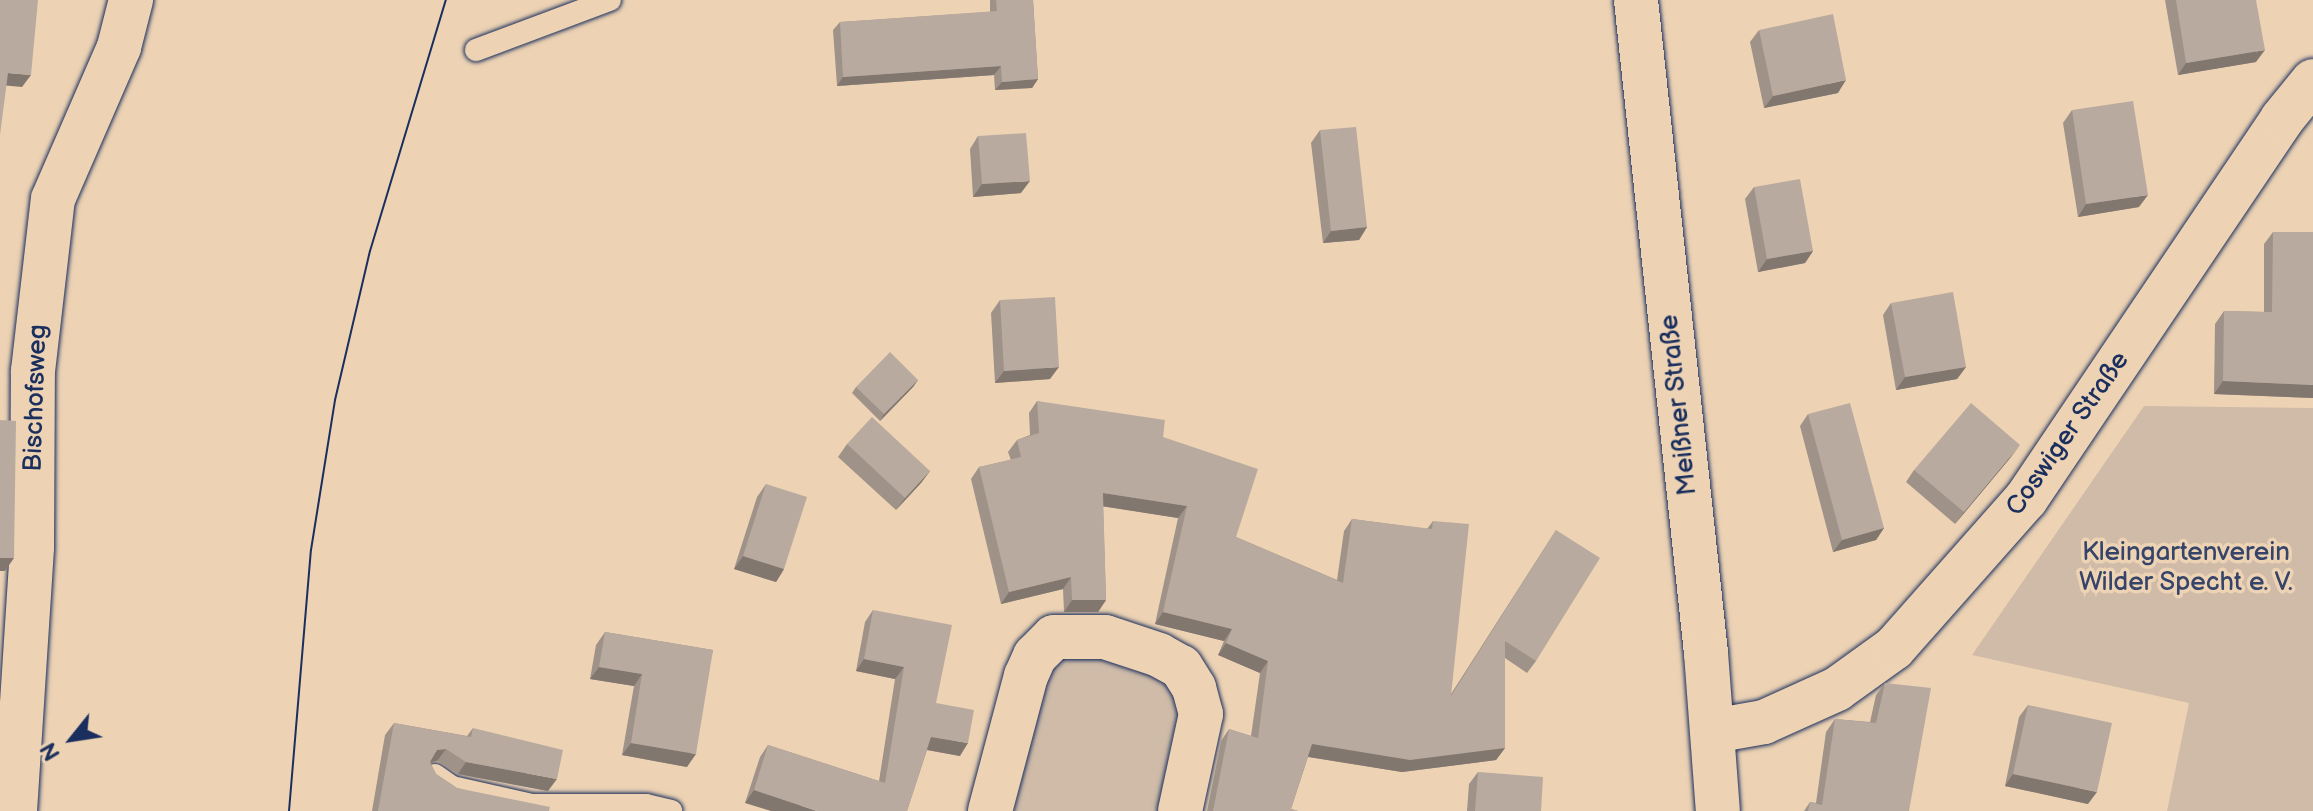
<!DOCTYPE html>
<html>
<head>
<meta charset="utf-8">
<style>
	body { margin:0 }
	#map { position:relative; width:2313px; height:811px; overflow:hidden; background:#edd3b4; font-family:"Balsamiq Sans",sans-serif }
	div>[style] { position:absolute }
	.green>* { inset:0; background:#cfbba8 }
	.roads { filter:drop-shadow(0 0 2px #1b2f5e) drop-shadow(0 0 2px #1b2f5e) }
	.service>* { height:22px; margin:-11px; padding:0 11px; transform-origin:11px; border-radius:11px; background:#edd3b4 }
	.minor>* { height:44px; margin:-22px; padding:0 22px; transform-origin:22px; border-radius:22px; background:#edd3b4 }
	.secondary>* { height:44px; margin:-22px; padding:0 22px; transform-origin:22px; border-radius:22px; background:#edd3b4 }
	.tram>* { height:2px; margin:-1px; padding:0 1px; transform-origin:1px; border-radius:1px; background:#1b2f5e }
	.wall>* { inset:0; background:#9f9289 }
	.shaded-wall>* { inset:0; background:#82776f }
	.building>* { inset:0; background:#b9aa9f }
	span { translate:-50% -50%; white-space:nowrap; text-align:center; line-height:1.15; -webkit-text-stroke:7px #edd3b4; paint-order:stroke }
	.street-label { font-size:26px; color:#1b2f5e }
	.park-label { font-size:26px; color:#364469 }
	.north { position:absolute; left:32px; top:699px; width:80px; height:80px; -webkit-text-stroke:6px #edd3b4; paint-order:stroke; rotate:240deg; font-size:22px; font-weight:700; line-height:32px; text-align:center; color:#1b2f5e }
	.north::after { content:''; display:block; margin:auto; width:28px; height:36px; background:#1b2f5e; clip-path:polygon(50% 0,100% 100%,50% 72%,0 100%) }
</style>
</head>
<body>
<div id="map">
	<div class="green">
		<i style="clip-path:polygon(2144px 406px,2313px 408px,2313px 811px,2167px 811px,2189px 703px,1972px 655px)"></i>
		<i style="clip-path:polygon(1072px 647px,1166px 676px,1185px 710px,1164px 811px,1014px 811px,1049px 664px)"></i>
	</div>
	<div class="roads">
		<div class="service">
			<i style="left:476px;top:50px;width:143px;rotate:-20.5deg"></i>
			<i style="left:435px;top:775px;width:21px;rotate:35deg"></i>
			<i style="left:452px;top:787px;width:82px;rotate:12.7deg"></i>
			<i style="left:532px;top:805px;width:114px"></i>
			<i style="left:646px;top:805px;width:26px;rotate:13deg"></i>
		</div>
		<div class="minor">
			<i style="left:1713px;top:731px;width:52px;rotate:-10deg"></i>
			<i style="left:1764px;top:722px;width:80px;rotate:-24.3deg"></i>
			<i style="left:1837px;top:689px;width:70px;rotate:-35.7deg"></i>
			<i style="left:1894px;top:648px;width:199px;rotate:-48.5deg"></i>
			<i style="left:2026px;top:499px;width:458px;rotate:-56deg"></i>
			<i style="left:2282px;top:119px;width:49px;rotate:-50.8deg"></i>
			<i style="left:15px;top:811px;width:265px;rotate:-86.3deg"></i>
			<i style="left:32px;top:547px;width:176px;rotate:-89.7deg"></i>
			<i style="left:33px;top:371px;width:173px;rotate:-83.4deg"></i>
			<i style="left:53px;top:199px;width:166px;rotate:-66.5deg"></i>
			<i style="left:119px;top:47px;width:49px;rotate:-75.7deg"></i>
			<i style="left:990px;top:811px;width:140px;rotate:-75.1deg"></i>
			<i style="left:1026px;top:676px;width:22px;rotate:-66deg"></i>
			<i style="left:1035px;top:656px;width:27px;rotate:-45deg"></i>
			<i style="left:1054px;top:637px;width:51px"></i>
			<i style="left:1105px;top:637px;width:57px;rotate:18.4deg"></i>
			<i style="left:1159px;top:655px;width:25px;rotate:29deg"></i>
			<i style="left:1181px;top:667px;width:25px;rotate:58deg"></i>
			<i style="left:1194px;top:688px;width:27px;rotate:75deg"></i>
			<i style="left:1201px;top:714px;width:99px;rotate:102.2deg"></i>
		</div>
		<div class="secondary">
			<i style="left:1636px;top:0;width:657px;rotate:83.88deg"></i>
			<i style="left:1706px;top:653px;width:158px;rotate:85.7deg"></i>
		</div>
	</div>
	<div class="tram">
		<i style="left:289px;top:811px;width:262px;rotate:-85.2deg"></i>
		<i style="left:311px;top:550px;width:152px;rotate:-80.9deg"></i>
		<i style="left:335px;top:400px;width:153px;rotate:-76.8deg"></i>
		<i style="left:370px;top:251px;width:262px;rotate:-73.2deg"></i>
	</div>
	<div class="wall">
		<i style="clip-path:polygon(990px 0,1033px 0,1038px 79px,1032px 88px,995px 90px,994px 75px,837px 86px,833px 30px,840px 22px,990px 12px)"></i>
		<i style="clip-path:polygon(2165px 0,2256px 0,2256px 62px,2178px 75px)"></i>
		<i style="clip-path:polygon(1759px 30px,1838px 93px,1764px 108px,1750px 42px)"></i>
		<i style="clip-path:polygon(2072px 110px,2139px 207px,2078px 217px,2063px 123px)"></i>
		<i style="clip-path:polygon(1320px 130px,1367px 227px,1359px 240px,1323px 243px,1311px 143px)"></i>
		<i style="clip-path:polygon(978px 136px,1021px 193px,973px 197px,970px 149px)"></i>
		<i style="clip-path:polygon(1754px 187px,1813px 251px,1805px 263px,1758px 272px,1745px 199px)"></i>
		<i style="clip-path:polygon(2273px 232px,2313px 398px,2214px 394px,2215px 324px,2224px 311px,2264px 312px,2264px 244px)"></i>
		<i style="clip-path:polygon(1000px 300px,1050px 379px,995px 383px,991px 313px)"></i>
		<i style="clip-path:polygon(1891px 303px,1966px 367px,1957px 379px,1896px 390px,1883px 315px)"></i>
		<i style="clip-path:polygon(918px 380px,913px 387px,880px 421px,852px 393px,856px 387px)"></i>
		<i style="clip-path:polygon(1037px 401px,1163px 437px,1236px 537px,1337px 580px,1344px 531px,1352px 519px,1427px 529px,1433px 521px,1451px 694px,1556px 530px,1536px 661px,1527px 673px,1505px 658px,1505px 748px,1496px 760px,1402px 772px,1308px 757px,1291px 809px,1298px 811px,1207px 811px,1221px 741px,1229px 729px,1251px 736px,1260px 673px,1218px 655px,1224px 641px,1155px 624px,1178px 518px,1103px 506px,1106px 600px,1098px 612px,1064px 612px,1063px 589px,1001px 604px,971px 479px,979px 467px,1011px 460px,1008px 452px,1017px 440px,1030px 435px,1029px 413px)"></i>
		<i style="clip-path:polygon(1808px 414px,1884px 528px,1876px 540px,1833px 552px,1800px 426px)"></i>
		<i style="clip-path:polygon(847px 444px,930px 471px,921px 483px,896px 510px,838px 457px)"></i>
		<i style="clip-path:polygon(2011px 457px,1955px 524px,1906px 482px,1914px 470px)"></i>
		<i style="clip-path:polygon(766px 484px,784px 569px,776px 582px,734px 569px,757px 497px)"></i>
		<i style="clip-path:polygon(873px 610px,936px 703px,960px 756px,927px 750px,907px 811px,745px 803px,760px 757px,768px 745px,879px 781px,895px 679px,856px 671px,865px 622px)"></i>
		<i style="clip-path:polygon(605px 632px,713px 650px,687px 767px,622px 755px,634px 686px,590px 679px,596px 645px)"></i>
		<i style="clip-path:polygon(1885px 683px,1909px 811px,1804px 811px,1810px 802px,1816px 803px,1826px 732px,1835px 719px,1870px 722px,1876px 695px)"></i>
		<i style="clip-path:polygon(2028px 705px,2088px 804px,2005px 786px,2019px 717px)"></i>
		<i style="clip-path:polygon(394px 723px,467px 736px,473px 728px,548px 791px,458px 774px,437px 761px,430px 762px,436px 774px,457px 788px,549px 811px,372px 811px,385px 735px)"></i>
		<i style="clip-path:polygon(1478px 772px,1541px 811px,1467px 811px,1469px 784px)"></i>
	</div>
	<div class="shaded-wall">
		<i style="clip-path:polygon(2265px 50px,2256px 62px,2178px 75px,2186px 63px)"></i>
		<i style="clip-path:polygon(1001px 66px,994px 75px,837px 86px,843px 77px)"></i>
		<i style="clip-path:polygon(8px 73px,31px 75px,22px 87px,0 85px)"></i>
		<i style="clip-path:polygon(1038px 79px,1032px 88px,995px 90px,1002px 82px)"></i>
		<i style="clip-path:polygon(1846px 80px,1838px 93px,1764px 108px,1773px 96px)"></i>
		<i style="clip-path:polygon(1030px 181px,1021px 193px,973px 197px,982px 184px)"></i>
		<i style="clip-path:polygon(2148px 195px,2139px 207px,2078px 217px,2086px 204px)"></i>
		<i style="clip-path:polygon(1367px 227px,1359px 240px,1323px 243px,1331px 231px)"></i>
		<i style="clip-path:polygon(1813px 251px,1805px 263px,1758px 272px,1767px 259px)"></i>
		<i style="clip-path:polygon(1059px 367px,1050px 379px,995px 383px,1004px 371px)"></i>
		<i style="clip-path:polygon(1966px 367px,1957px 379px,1896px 390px,1905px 377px)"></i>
		<i style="clip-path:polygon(918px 380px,913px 387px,880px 421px,884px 414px)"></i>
		<i style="clip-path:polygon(2223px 381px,2313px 385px,2313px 398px,2214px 394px)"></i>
		<i style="clip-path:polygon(2020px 445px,2011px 457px,1955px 524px,1964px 512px)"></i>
		<i style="clip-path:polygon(930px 471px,921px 483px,896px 510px,905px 498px)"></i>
		<i style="clip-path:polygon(1103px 493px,1187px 506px,1178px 518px,1094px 505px)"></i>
		<i style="clip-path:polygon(1884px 528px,1876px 540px,1833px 552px,1842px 540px)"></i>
		<i style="clip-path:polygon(743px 556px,784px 569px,776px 582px,734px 569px)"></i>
		<i style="clip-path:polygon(0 558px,14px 558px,5px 571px,0 571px)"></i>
		<i style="clip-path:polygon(1071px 577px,1063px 589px,1001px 604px,1009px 592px)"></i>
		<i style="clip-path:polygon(1072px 600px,1106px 600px,1098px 612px,1064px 612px)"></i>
		<i style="clip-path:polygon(1163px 612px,1232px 629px,1224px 641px,1155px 624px)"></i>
		<i style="clip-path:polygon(1226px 643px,1268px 661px,1260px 673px,1218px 655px)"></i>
		<i style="clip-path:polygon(864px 659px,904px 667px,895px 679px,856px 671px)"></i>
		<i style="clip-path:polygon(599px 667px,642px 674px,634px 686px,590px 679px)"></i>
		<i style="clip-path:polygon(931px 737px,968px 743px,960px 756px,922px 749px)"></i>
		<i style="clip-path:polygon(631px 743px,696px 754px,687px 767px,622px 755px)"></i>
		<i style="clip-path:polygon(1312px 744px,1505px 748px,1496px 760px,1402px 772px,1303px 756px)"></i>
		<i style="clip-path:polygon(446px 749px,437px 761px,428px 763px,437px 750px)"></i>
		<i style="clip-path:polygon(466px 762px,557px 779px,548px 791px,458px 774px)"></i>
		<i style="clip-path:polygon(2013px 774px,2097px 792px,2088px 804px,2005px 786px)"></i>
		<i style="clip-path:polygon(754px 790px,817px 811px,771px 811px,745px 803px)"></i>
	</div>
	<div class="building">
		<i style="clip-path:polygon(0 0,38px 0,31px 75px,8px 73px,0 135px)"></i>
		<i style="clip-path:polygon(996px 0,1033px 0,1038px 79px,1002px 82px,1001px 66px,843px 77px,840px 22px,997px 11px)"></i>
		<i style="clip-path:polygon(2176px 0,2256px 0,2265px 50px,2186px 63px)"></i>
		<i style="clip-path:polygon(1833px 14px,1846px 80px,1773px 96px,1759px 30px)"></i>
		<i style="clip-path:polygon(2133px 101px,2148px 195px,2086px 204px,2072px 110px)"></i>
		<i style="clip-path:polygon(1356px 127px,1367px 227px,1331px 231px,1320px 130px)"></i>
		<i style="clip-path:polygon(1026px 133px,1030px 181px,982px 184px,978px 136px)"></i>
		<i style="clip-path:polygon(1800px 179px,1813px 251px,1767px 259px,1754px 187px)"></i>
		<i style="clip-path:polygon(2273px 232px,2313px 232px,2313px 385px,2223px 381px,2224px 311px,2272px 312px)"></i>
		<i style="clip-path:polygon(1953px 292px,1966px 367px,1905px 377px,1891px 303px)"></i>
		<i style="clip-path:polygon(1055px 297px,1059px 367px,1004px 371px,1000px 300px)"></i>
		<i style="clip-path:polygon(890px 352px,918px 380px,884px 414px,856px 387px)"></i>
		<i style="clip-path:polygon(1037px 401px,1165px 420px,1163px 437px,1258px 469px,1236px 537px,1343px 583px,1352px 519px,1432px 529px,1433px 521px,1469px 524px,1451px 696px,1556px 530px,1600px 558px,1536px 661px,1505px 641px,1505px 748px,1410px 760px,1312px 744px,1291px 809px,1298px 811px,1213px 811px,1229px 729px,1258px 738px,1268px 661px,1226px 643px,1232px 629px,1163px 612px,1187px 506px,1103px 493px,1106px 600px,1072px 600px,1071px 577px,1009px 592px,979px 467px,1021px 457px,1017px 440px,1039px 433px)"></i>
		<i style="clip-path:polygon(1850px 403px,1884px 528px,1842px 540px,1808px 414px)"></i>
		<i style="clip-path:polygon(1971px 403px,2020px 445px,1964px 512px,1914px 470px)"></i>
		<i style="clip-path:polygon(872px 417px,930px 471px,905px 498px,847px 444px)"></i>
		<i style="clip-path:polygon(0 420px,16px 421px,14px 558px,0 558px)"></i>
		<i style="clip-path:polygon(766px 484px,807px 497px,784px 569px,743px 556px)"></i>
		<i style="clip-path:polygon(873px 610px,952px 625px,936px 703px,974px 710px,968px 743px,931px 737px,907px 811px,817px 811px,754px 790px,768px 745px,885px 783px,904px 667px,864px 659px)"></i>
		<i style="clip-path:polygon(605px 632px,713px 650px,696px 754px,631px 743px,642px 674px,599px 667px)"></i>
		<i style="clip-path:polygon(1885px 683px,1931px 688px,1909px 811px,1808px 811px,1810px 802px,1822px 805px,1835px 719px,1876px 723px)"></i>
		<i style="clip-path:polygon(2028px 705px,2112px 723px,2097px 792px,2013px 774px)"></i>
		<i style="clip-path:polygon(394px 723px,471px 737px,473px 728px,563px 750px,557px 779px,466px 762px,446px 749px,437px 750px,430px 762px,436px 774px,457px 788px,550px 807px,549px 811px,378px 811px)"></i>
		<i style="clip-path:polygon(1478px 772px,1543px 777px,1541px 811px,1475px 811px)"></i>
	</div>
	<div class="street-label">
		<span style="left:36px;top:398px;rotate:-88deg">Bischofsweg</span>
		<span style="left:1679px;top:405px;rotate:-96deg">Meißner Straße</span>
		<span style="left:2068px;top:434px;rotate:-55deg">Coswiger Straße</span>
	</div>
	<div class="park-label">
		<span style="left:2186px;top:568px">Kleingartenverein<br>Wilder Specht e. V.</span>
	</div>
	<div class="north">N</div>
</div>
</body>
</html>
